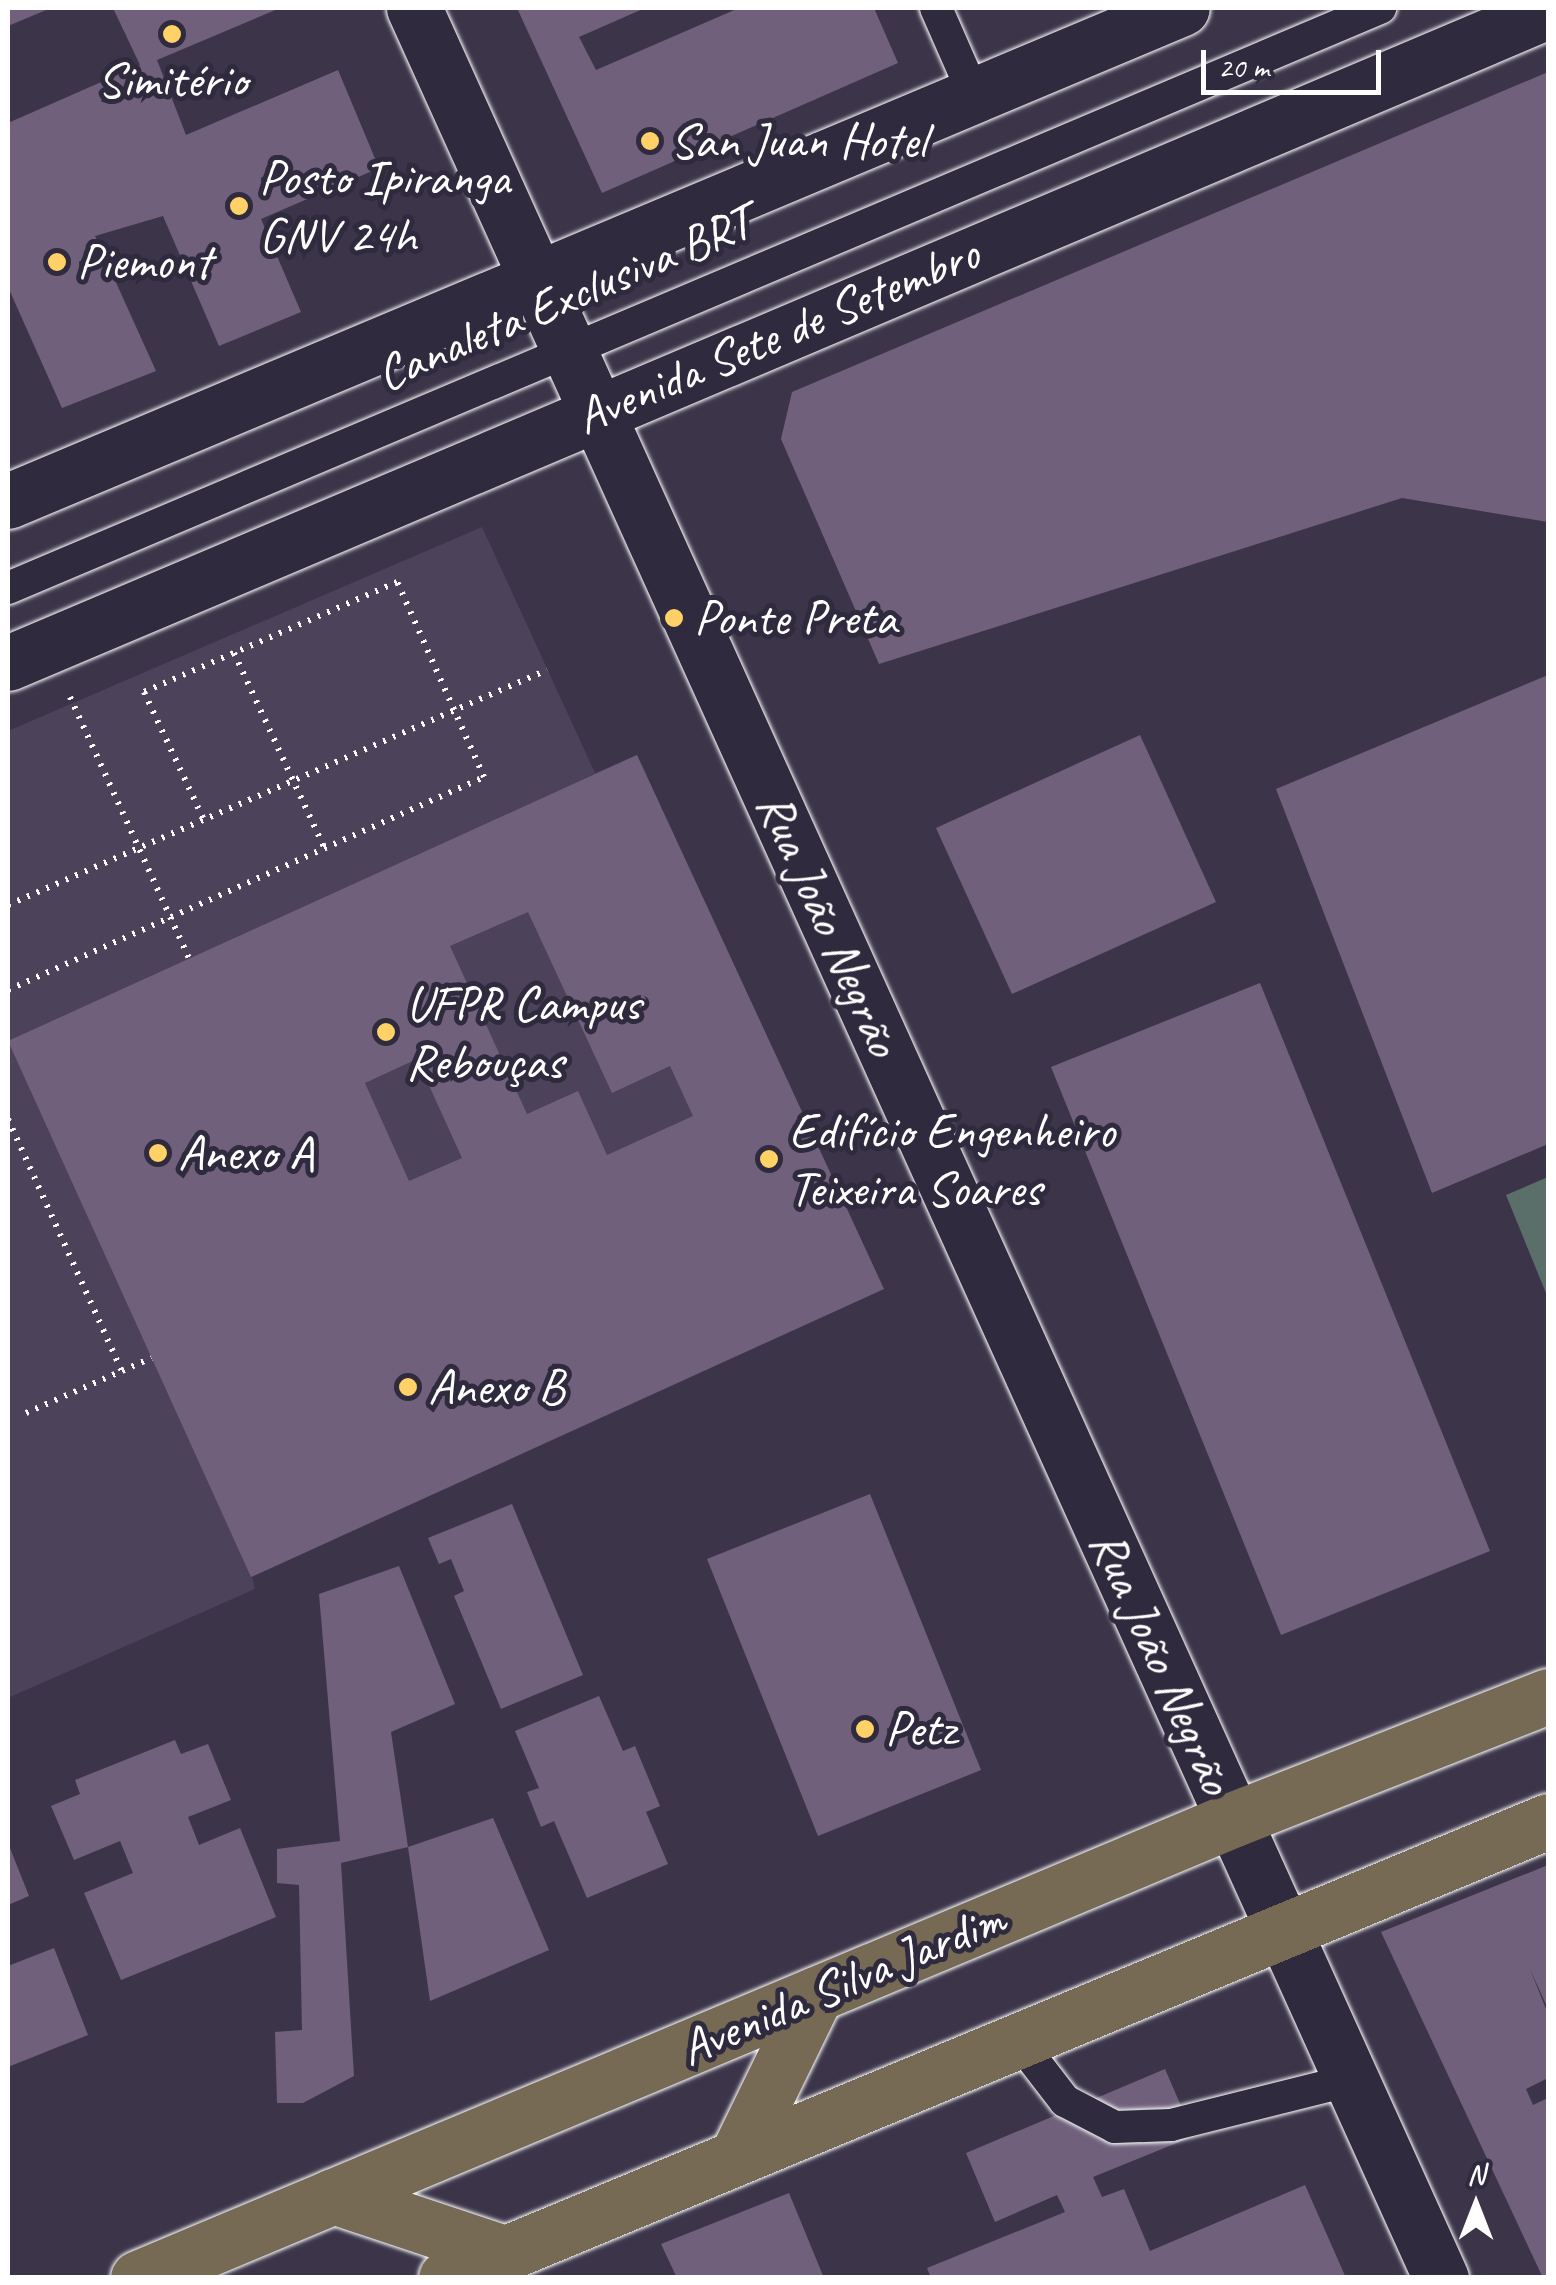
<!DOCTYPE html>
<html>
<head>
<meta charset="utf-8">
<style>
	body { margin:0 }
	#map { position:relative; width:1556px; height:2285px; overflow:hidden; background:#3c354a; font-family:Caveat,sans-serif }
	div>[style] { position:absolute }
	.built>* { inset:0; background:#4c4259 }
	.green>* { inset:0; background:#5a6f6a }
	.building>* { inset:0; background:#70607c }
	.path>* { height:6px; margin-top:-3px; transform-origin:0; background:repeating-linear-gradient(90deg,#fff 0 2.5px,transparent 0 10.5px) }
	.roads { filter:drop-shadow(0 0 2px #fff) drop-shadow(0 0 2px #fff) }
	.lane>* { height:32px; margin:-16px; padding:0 16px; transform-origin:16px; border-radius:16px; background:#2f2a3d }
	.secondary>* { height:55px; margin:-27.5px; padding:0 27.5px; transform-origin:27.5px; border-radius:27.5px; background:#2f2a3d }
	.primary>* { height:55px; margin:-27.5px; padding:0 27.5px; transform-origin:27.5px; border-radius:27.5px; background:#766a55 }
	.dots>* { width:28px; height:28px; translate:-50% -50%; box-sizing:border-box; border:5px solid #2f2a3d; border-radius:50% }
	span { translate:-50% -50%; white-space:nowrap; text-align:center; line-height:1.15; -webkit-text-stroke:10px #2f2a3d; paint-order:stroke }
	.poi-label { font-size:50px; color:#fff }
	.left { translate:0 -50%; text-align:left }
	.street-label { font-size:50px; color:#fff }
	.frame { position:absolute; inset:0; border:10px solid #fff; pointer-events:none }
	.north { position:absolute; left:1426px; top:2155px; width:100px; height:100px; -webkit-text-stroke:8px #2f2a3d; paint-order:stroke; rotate:0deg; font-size:28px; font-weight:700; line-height:40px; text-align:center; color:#fff }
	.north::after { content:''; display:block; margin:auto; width:35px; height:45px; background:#fff; clip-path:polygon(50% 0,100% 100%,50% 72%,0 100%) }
	.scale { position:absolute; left:1201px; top:50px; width:180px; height:45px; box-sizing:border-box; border:5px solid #fff; border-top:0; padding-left:12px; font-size:30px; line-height:35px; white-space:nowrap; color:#fff; -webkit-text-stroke:8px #2f2a3d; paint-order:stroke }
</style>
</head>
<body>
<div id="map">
	<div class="built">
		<i style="clip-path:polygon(482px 527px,595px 773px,637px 755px,884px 1289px,252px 1577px,255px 1589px,8px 1698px,8px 731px)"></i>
	</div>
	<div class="green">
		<i style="clip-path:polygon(1548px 1177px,1548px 1298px,1506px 1195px)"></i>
	</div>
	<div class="building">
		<i style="clip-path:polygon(8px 8px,51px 8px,8px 26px)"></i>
		<i style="clip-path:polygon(113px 8px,280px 8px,157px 60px,186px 135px,338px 70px,379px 168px,261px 219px,301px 312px,219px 346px,163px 216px,95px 236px,156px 371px,62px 408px,8px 287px,8px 123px,140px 65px)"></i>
		<i style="clip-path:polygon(517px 8px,645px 8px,579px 37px,596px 70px,739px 8px,874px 8px,898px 63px,602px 193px)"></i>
		<i style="clip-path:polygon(1548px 72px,1548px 522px,1402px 498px,879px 664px,781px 439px,792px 392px)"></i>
		<i style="clip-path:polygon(1548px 675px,1548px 1144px,1432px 1193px,1276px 789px)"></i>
		<i style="clip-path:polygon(1140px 735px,1216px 902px,1012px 994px,936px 828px)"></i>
		<i style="clip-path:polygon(evenodd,637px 755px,884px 1289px,251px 1577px,8px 1041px,637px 755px,528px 912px,612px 1093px,670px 1066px,693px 1116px,607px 1155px,578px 1091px,527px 1114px,450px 946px,528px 912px,637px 755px,417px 1059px,462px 1158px,409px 1181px,365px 1083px,417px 1059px)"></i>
		<i style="clip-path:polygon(1260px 983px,1490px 1551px,1281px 1635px,1051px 1067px)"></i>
		<i style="clip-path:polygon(870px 1494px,981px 1770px,818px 1836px,707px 1559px)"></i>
		<i style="clip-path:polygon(512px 1504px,583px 1675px,501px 1709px,454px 1596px,464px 1591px,451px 1559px,439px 1564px,428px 1538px)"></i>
		<i style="clip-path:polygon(399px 1566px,455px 1704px,391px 1732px,408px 1847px,341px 1863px,354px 2076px,303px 2103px,277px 2103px,275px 2032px,302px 2030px,299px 1885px,277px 1883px,277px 1849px,340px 1841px,319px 1594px)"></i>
		<i style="clip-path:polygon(599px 1696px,623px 1751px,635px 1746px,660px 1806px,646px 1812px,668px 1864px,587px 1898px,554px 1821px,541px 1827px,527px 1792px,539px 1788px,515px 1731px)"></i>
		<i style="clip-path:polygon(175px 1740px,181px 1754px,208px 1744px,231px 1800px,188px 1817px,199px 1845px,240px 1828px,276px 1917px,121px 1980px,84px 1893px,133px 1873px,120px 1841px,74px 1860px,51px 1806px,80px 1794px,75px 1780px)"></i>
		<i style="clip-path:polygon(493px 1818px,549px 1950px,430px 2001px,408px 1847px)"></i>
		<i style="clip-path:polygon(8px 1843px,29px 1896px,8px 1905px)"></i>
		<i style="clip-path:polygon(1548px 1865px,1548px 2009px,1530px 1969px,1548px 2014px,1548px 2078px,1526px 2089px,1533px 2105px,1548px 2098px,1548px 2278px,1543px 2278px,1381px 1932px)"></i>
		<i style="clip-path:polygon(54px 1948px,88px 2035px,8px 2067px,8px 1966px)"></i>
		<i style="clip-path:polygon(1165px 2069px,1194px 2136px,1093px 2177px,1102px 2197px,1124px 2189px,1150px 2251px,1305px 2185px,1346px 2278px,931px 2278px,927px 2268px,1065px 2212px,1057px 2195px,995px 2222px,966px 2153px)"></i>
		<i style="clip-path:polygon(789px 2193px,824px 2278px,677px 2278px,661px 2244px)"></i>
	</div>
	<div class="path">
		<i style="left:234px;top:653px;width:216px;rotate:65.1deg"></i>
		<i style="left:70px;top:697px;width:287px;rotate:65.5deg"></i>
		<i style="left:8px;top:905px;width:588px;rotate:-23.56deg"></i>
		<i style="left:8px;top:990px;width:521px;rotate:-24.11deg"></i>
		<i style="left:484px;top:777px;width:214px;rotate:-114deg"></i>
		<i style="left:397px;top:582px;width:276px;rotate:156.5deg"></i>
		<i style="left:144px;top:692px;width:141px;rotate:64.9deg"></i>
		<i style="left:8px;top:1119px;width:277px;rotate:65.7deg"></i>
		<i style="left:26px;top:1413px;width:137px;rotate:-23.7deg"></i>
	</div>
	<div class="roads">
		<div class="lane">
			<i style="left:936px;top:8px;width:97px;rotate:66.3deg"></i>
			<i style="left:8px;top:588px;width:1490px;rotate:-22.92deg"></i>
			<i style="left:1018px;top:2040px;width:77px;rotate:52.4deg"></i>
			<i style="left:1065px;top:2101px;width:56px;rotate:27.5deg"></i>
			<i style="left:1115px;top:2127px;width:56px;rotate:-2deg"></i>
			<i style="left:1171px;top:2125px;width:187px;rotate:-14deg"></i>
		</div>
		<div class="secondary">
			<i style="left:414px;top:8px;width:2492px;rotate:65.66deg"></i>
			<i style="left:8px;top:501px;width:1273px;rotate:-22.78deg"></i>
			<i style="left:8px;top:663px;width:1672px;rotate:-22.95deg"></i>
		</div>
		<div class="primary">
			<i style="left:737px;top:2156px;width:180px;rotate:-64deg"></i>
			<i style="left:333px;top:2196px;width:180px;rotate:18.4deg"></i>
			<i style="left:138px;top:2278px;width:1188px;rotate:-22.72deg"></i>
			<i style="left:1234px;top:1819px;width:337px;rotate:-21.4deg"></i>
			<i style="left:446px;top:2278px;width:1193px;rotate:-22.52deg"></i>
		</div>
	</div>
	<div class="dots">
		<i style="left:172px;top:34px;background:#ffd166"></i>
		<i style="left:650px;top:141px;background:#ffd166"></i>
		<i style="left:239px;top:206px;background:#ffd166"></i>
		<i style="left:57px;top:262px;background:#ffd166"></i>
		<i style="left:674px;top:618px;background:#ffd166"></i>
		<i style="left:386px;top:1032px;background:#ffd166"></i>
		<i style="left:158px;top:1153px;background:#ffd166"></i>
		<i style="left:769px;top:1159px;background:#ffd166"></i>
		<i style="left:408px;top:1387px;background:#ffd166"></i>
		<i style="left:865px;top:1729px;background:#ffd166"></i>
	</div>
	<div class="poi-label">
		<span style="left:172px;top:80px">Simitério</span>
		<span class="left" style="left:670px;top:141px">San Juan Hotel</span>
		<span class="left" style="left:259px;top:206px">Posto Ipiranga<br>GNV 24h</span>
		<span class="left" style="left:77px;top:262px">Piemont</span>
		<span class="left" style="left:694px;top:618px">Ponte Preta</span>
		<span class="left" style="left:406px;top:1032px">UFPR Campus<br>Rebouças</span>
		<span class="left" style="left:789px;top:1159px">Edifício Engenheiro<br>Teixeira Soares</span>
		<span class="left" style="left:178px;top:1153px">Anexo A</span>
		<span class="left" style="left:428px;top:1387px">Anexo B</span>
		<span class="left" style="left:885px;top:1729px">Petz</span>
	</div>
	<div class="street-label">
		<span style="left:564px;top:298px;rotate:-23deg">Canaleta Exclusiva BRT</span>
		<span style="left:777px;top:335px;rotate:-23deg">Avenida Sete de Setembro</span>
		<span style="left:829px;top:924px;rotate:66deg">Rua João Negrão</span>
		<span style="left:1162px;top:1662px;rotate:66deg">Rua João Negrão</span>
		<span style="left:842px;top:1983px;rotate:-23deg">Avenida Silva Jardim</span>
	</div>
	<div class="frame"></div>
	<div class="north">N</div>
	<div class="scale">20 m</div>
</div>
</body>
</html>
